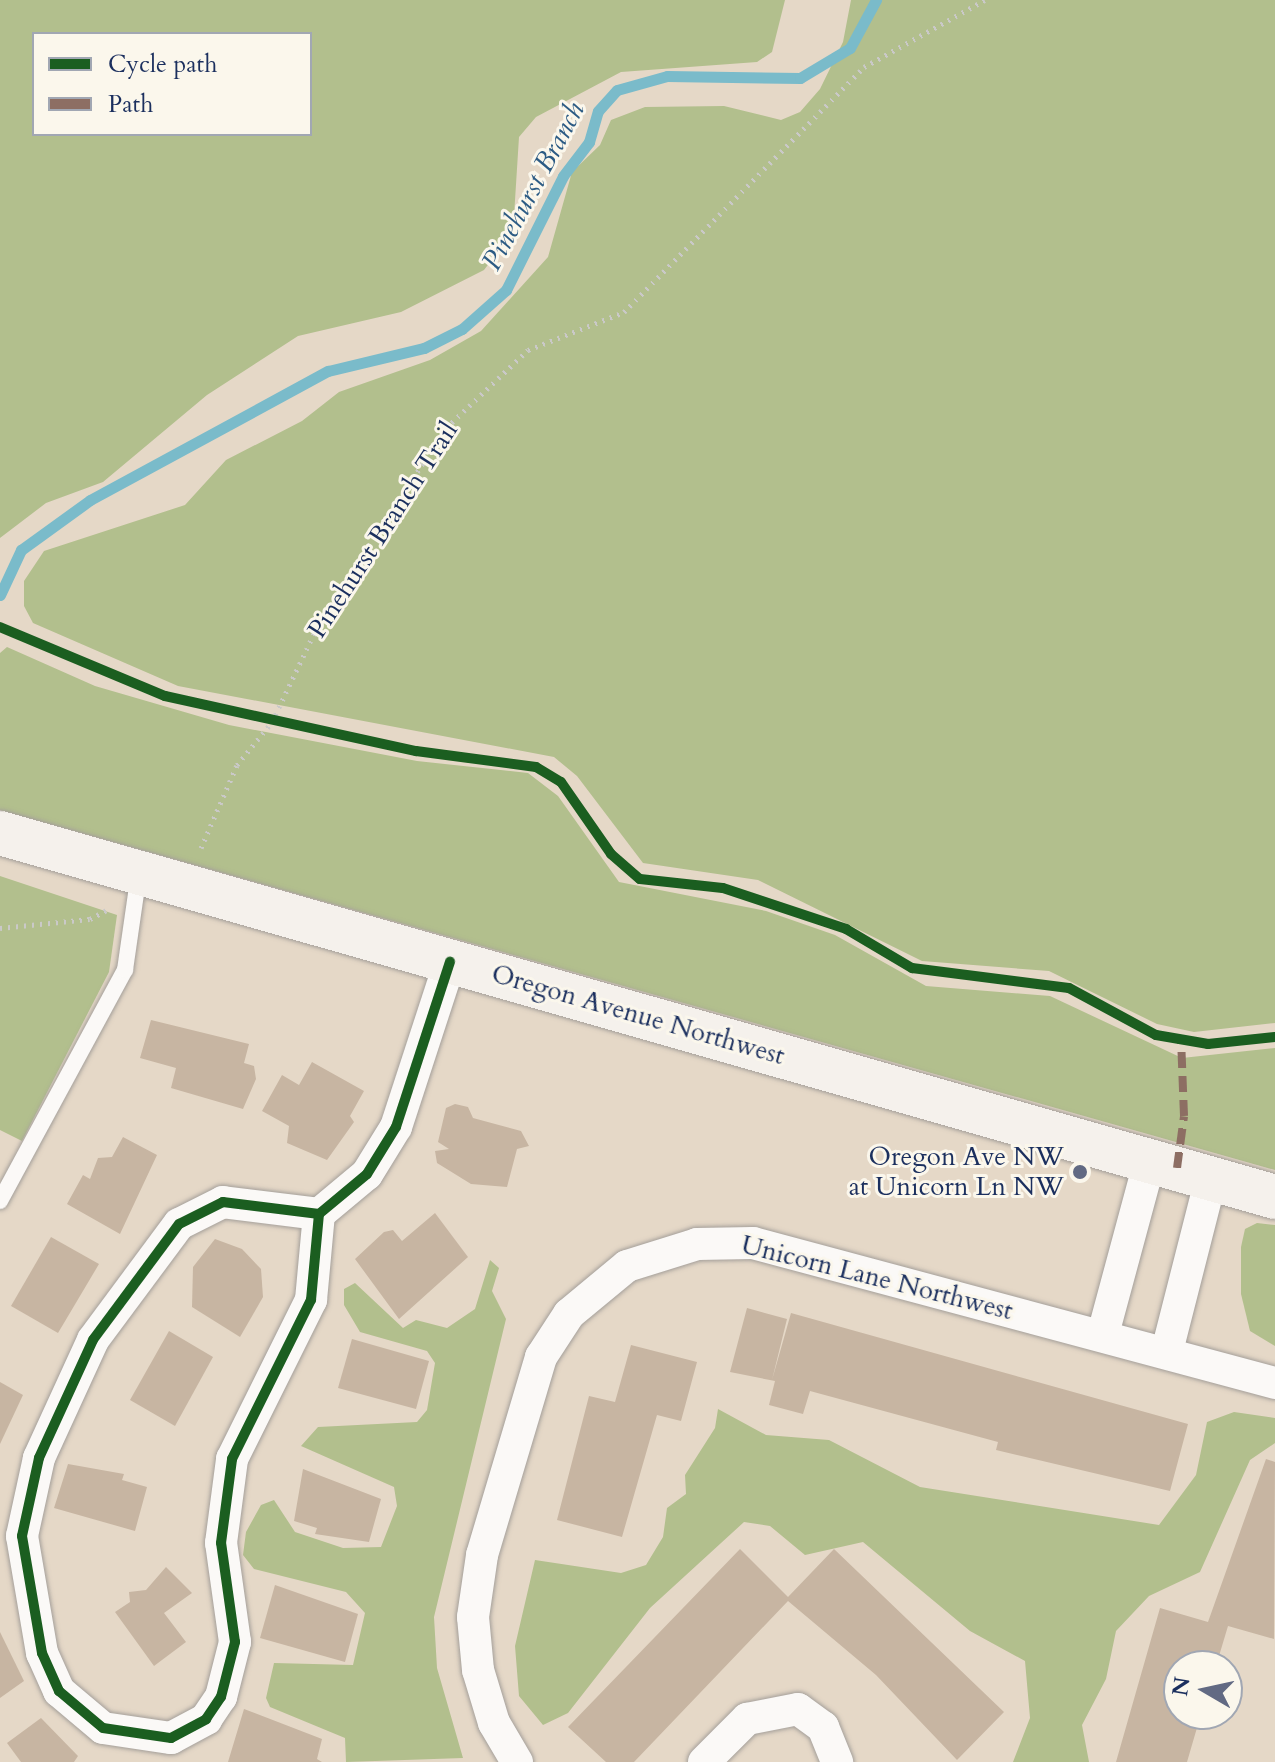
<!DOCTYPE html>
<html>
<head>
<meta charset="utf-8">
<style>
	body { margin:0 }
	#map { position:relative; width:1275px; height:1762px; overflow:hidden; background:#e5d8c7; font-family:Cardo,serif }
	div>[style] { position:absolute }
	.forest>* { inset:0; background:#b2bf8d }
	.stream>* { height:11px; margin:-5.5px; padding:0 5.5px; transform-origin:5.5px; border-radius:5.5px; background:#7abbca }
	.building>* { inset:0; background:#c7b5a2 }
	.path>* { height:5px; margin-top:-2.5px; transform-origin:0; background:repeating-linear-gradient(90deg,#cac9c8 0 2px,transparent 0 8px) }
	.roads { filter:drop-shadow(0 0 2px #a49f9a) drop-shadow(0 0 2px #a49f9a) }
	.lane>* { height:16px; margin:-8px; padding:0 8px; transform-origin:8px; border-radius:8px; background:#fbf9f7 }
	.street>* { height:32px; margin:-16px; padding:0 16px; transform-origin:16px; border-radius:16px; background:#fbf9f7 }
	.secondary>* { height:44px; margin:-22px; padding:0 22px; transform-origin:22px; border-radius:22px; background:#f5f1ec }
	.quiet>* { height:8px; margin-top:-4px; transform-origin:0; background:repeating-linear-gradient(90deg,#8d6e63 0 16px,transparent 0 24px) }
	.cycleway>* { height:10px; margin:-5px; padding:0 5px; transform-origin:5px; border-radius:5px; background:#1b5e20 }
	.dots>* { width:22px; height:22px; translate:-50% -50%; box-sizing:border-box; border:4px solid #fbf7ec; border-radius:50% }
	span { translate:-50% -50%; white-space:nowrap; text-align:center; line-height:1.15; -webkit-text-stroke:6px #fbf7ec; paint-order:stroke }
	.street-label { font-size:26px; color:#1b2f5e }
	.poi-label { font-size:26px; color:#1b2f5e }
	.right { translate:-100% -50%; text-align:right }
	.water-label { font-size:28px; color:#2c5b84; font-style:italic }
	.legend { position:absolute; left:32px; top:32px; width:280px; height:104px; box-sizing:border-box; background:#fbf7ec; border:2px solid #a1a7b3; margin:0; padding:10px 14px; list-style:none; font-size:24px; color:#1b2f5e }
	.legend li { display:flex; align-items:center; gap:16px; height:40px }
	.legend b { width:40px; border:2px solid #a1a7b3 }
	.north { position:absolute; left:1163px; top:1650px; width:80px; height:80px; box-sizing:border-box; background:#fbf7ec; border:2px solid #a1a7b3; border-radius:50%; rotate:279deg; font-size:22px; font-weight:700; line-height:32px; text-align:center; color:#1b2f5e }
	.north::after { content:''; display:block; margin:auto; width:28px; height:36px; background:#626a83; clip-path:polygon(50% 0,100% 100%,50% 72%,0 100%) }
</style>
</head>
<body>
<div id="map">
	<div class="forest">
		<i style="clip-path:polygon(evenodd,0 0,785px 0,772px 52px,757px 62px,621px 72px,536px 117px,519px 137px,513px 232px,484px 270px,401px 312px,298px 336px,207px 395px,103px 482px,46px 503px,0 538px,0 0,310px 34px,310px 134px,34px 134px,34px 34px,310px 34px)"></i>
		<i style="clip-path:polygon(851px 0,1275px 0,1275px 1023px,1194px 1032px,1157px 1024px,1049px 971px,922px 961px,758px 880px,643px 863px,577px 776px,554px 757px,178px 686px,33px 623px,24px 606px,24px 581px,44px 551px,185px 505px,226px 460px,302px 421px,339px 392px,430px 360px,481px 331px,548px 257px,572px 172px,600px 145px,611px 120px,645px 107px,724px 106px,781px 120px,800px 112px,820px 89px,843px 42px)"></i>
		<i style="clip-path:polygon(7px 647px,95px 686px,229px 725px,417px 761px,528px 773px,558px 796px,619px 882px,766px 911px,835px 935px,926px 986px,1050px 996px,1182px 1058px,1275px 1048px,1275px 1170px,0 810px,0 653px)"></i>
		<i style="clip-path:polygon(0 876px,117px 915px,109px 972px,22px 1141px,0 1130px)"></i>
		<i style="clip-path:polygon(1257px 1223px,1275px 1225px,1275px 1346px,1250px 1331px,1241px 1294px,1241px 1247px,1245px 1229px)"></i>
		<i style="clip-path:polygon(490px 1260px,499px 1268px,492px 1291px,506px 1319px,434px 1617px,437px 1668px,463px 1758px,346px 1762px,345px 1738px,270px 1707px,266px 1698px,274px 1663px,353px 1665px,365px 1613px,346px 1592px,254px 1569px,243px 1555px,246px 1532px,261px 1505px,274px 1500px,295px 1532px,343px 1548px,381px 1547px,397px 1506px,394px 1487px,301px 1446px,318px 1427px,417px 1422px,427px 1410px,435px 1363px,427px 1351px,360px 1332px,344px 1305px,344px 1289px,355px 1283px,403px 1328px,416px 1320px,447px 1328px,475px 1309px)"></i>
		<i style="clip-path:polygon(718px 1409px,766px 1435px,829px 1440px,920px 1487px,1159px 1525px,1196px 1475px,1207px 1422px,1234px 1412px,1275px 1418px,1275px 1443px,1250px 1460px,1200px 1572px,1149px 1596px,1116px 1631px,1106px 1679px,1082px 1725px,1089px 1762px,1013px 1762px,1030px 1718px,1025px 1661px,970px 1631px,863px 1542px,805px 1555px,770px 1526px,744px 1522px,650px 1608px,568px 1713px,543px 1725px,519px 1696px,515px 1646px,535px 1560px,621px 1573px,646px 1565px,663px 1537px,667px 1508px,686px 1494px,685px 1475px,715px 1428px)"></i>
	</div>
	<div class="stream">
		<i style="left:0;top:595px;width:50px;rotate:-65deg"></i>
		<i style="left:21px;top:550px;width:85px;rotate:-35.9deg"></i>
		<i style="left:90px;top:500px;width:271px;rotate:-28.5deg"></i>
		<i style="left:328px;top:371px;width:99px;rotate:-13.5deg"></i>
		<i style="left:424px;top:348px;width:42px;rotate:-26.6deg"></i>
		<i style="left:462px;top:329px;width:59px;rotate:-41.6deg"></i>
		<i style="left:506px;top:290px;width:127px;rotate:-63.4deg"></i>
		<i style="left:563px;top:176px;width:43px;rotate:-52.6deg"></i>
		<i style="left:589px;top:142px;width:32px;rotate:-74deg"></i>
		<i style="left:598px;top:111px;width:28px;rotate:-48deg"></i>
		<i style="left:617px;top:90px;width:52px;rotate:-15.6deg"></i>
		<i style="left:667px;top:76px;width:133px;rotate:0.9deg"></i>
		<i style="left:800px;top:78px;width:58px;rotate:-31deg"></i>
		<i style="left:850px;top:48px;width:55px;rotate:-61.6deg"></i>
	</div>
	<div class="building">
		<i style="clip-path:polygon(151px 1020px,249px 1044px,244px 1063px,254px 1066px,256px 1079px,243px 1109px,171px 1088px,176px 1068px,140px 1058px)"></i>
		<i style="clip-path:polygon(312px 1062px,364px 1091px,350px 1116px,354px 1122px,327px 1160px,287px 1143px,289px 1126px,262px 1111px,282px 1075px,299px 1085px)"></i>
		<i style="clip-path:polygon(455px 1104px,468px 1107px,473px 1118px,521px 1131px,529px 1146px,517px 1149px,507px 1187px,471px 1184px,437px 1163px,435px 1151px,449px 1149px,438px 1142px,446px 1108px)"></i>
		<i style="clip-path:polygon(123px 1137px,157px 1155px,120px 1234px,67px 1204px,83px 1175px,90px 1179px,98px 1158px,112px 1157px)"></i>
		<i style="clip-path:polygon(435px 1213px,468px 1257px,399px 1319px,355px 1259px,384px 1232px,393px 1230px,402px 1241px)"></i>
		<i style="clip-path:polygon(51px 1237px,99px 1264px,58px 1333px,11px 1306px)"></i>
		<i style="clip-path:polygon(215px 1239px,242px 1249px,261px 1269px,263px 1297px,240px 1337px,192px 1307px,193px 1267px)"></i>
		<i style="clip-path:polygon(747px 1308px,787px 1319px,772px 1380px,791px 1313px,1188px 1424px,1170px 1491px,996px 1450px,998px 1442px,810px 1391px,803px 1414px,769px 1405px,775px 1381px,730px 1372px)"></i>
		<i style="clip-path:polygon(169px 1331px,213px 1357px,175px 1426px,130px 1400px)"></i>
		<i style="clip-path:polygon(352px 1339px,429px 1361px,416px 1409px,338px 1388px)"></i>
		<i style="clip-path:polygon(631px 1345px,697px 1362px,681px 1421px,657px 1415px,622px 1537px,557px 1520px,589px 1396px,615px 1402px)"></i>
		<i style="clip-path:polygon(0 1382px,23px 1395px,0 1444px)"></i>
		<i style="clip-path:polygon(1266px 1459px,1275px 1462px,1274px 1639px,1228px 1626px,1216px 1666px,1179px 1666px,1179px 1714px,1201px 1714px,1187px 1762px,1116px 1762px,1160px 1608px,1208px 1622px)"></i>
		<i style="clip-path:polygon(68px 1464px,124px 1474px,122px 1480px,147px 1487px,135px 1531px,54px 1508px)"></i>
		<i style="clip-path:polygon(303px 1469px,381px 1499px,369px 1542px,315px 1534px,317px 1528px,294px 1521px)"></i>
		<i style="clip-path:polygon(740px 1549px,788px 1597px,834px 1549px,1004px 1712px,957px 1760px,876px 1675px,788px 1601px,634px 1762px,606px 1762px,568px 1727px)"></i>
		<i style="clip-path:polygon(166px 1567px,192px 1593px,164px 1613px,186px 1642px,154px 1666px,115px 1612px,130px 1602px,129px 1592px,146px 1590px)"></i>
		<i style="clip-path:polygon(275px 1585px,358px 1614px,345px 1662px,260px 1638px)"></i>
		<i style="clip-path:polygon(0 1632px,24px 1681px,0 1698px)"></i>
		<i style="clip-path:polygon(244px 1709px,322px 1739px,317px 1759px,322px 1762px,228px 1762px)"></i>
		<i style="clip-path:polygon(41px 1718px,78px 1756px,74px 1762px,21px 1762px,7px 1743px)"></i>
	</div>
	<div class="path">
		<i style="left:201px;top:848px;width:90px;rotate:-66.6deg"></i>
		<i style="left:237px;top:765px;width:55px;rotate:-50.9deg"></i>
		<i style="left:272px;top:722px;width:114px;rotate:-64.6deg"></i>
		<i style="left:321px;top:619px;width:228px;rotate:-56.8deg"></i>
		<i style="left:446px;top:428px;width:113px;rotate:-43.6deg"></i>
		<i style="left:528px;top:350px;width:103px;rotate:-21.6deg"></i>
		<i style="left:624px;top:312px;width:343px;rotate:-45.6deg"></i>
		<i style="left:864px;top:67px;width:138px;rotate:-29deg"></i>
		<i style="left:0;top:928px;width:90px;rotate:-5.7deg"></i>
		<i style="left:90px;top:919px;width:19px;rotate:-28deg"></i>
	</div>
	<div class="roads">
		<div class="lane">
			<i style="left:0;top:1201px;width:263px;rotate:-61.6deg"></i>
			<i style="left:125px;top:970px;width:98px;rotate:-81.8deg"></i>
		</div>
		<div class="street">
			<i style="left:319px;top:1214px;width:97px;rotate:-172.9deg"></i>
			<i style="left:223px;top:1202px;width:49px;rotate:153.4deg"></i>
			<i style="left:179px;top:1224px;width:144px;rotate:126.6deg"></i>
			<i style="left:93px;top:1340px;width:130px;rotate:114.6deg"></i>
			<i style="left:39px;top:1458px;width:80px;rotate:102.3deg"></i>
			<i style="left:22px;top:1536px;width:119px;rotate:80.3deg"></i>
			<i style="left:42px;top:1653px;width:42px;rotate:65.9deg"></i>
			<i style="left:59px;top:1691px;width:57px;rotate:40.1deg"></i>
			<i style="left:103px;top:1728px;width:69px;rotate:8.4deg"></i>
			<i style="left:171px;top:1738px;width:40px;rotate:-28deg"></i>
			<i style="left:206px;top:1719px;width:27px;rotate:-56deg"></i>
			<i style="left:221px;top:1697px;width:57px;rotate:-75.7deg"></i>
			<i style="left:235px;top:1642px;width:100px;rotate:-98deg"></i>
			<i style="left:221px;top:1543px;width:85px;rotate:-82.5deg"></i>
			<i style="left:232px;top:1459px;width:178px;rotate:-63.6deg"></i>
			<i style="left:311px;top:1300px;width:86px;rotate:-84.7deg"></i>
			<i style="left:319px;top:1214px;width:62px;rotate:-39.8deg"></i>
			<i style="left:367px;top:1174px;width:55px;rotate:-58.3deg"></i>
			<i style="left:396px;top:1127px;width:174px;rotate:-71.9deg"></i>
			<i style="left:1103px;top:1334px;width:180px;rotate:-74.9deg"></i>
			<i style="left:1167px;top:1351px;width:179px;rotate:-75.7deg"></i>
			<i style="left:517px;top:1762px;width:45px;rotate:-120.5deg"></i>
			<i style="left:494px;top:1723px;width:55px;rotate:-106.8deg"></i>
			<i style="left:478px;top:1670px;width:53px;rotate:-95.4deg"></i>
			<i style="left:473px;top:1617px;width:63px;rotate:-81.7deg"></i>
			<i style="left:482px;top:1555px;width:207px;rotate:-73.4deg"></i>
			<i style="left:541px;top:1357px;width:51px;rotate:-56.9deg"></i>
			<i style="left:569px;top:1314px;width:75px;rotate:-39.6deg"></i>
			<i style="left:627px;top:1266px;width:73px;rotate:-17.4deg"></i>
			<i style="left:697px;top:1244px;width:56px;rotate:-1deg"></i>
			<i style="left:753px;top:1243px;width:540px;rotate:15.01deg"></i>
			<i style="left:704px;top:1762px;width:61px;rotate:-45deg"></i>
			<i style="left:747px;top:1719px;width:52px;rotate:-11.1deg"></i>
			<i style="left:798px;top:1709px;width:31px;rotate:36deg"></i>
			<i style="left:823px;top:1727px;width:38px;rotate:68deg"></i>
		</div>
		<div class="secondary">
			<i style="left:0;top:833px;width:1326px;rotate:15.93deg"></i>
		</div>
	</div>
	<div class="quiet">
		<i style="left:1177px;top:1168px;width:52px;rotate:-82.3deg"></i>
		<i style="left:1184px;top:1116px;width:77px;rotate:-92.2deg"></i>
	</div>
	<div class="cycleway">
		<i style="left:0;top:627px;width:179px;rotate:22.7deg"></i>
		<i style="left:165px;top:696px;width:257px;rotate:12.4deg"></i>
		<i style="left:416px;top:751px;width:121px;rotate:7.6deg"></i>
		<i style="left:536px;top:767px;width:29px;rotate:31deg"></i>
		<i style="left:561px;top:782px;width:88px;rotate:55.2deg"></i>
		<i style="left:611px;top:854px;width:38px;rotate:41deg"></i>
		<i style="left:640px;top:879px;width:83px;rotate:6.2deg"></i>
		<i style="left:723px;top:888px;width:130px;rotate:18.4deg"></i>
		<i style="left:846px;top:929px;width:77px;rotate:30.6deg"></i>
		<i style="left:912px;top:968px;width:158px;rotate:7.3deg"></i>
		<i style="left:1069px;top:988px;width:99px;rotate:28.4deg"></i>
		<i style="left:1156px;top:1035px;width:53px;rotate:9.8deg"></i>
		<i style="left:1208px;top:1044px;width:67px;rotate:-6deg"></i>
		<i style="left:319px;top:1214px;width:97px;rotate:-172.9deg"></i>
		<i style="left:223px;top:1202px;width:49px;rotate:153.4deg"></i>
		<i style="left:179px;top:1224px;width:144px;rotate:126.6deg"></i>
		<i style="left:93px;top:1340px;width:130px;rotate:114.6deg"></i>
		<i style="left:39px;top:1458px;width:80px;rotate:102.3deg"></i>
		<i style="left:22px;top:1536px;width:119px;rotate:80.3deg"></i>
		<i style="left:42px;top:1653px;width:42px;rotate:65.9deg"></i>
		<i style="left:59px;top:1691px;width:57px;rotate:40.1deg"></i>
		<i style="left:103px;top:1728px;width:69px;rotate:8.4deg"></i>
		<i style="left:171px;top:1738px;width:40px;rotate:-28deg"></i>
		<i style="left:206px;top:1719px;width:27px;rotate:-56deg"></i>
		<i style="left:221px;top:1697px;width:57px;rotate:-75.7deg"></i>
		<i style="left:235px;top:1642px;width:100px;rotate:-98deg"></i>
		<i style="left:221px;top:1543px;width:85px;rotate:-82.5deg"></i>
		<i style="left:232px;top:1459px;width:178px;rotate:-63.6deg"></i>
		<i style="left:311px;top:1300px;width:86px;rotate:-84.7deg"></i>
		<i style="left:319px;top:1214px;width:62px;rotate:-39.8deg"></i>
		<i style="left:367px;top:1174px;width:55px;rotate:-58.3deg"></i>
		<i style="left:396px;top:1127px;width:174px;rotate:-71.9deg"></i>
	</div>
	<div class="dots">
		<i style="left:1080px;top:1172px;background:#626a83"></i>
	</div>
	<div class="street-label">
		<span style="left:383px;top:530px;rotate:-57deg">Pinehurst Branch Trail</span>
		<span style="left:638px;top:1015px;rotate:16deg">Oregon Avenue Northwest</span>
		<span style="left:877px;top:1278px;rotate:14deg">Unicorn Lane Northwest</span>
	</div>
	<div class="poi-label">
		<span class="right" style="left:1064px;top:1172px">Oregon Ave NW<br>at Unicorn Ln NW</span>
	</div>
	<div class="water-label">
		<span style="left:533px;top:186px;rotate:-62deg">Pinehurst Branch</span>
	</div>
	<ul class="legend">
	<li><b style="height:10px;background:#1b5e20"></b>Cycle path</li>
	<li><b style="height:10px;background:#8d6e63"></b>Path</li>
	</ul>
	<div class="north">N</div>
</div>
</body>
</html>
